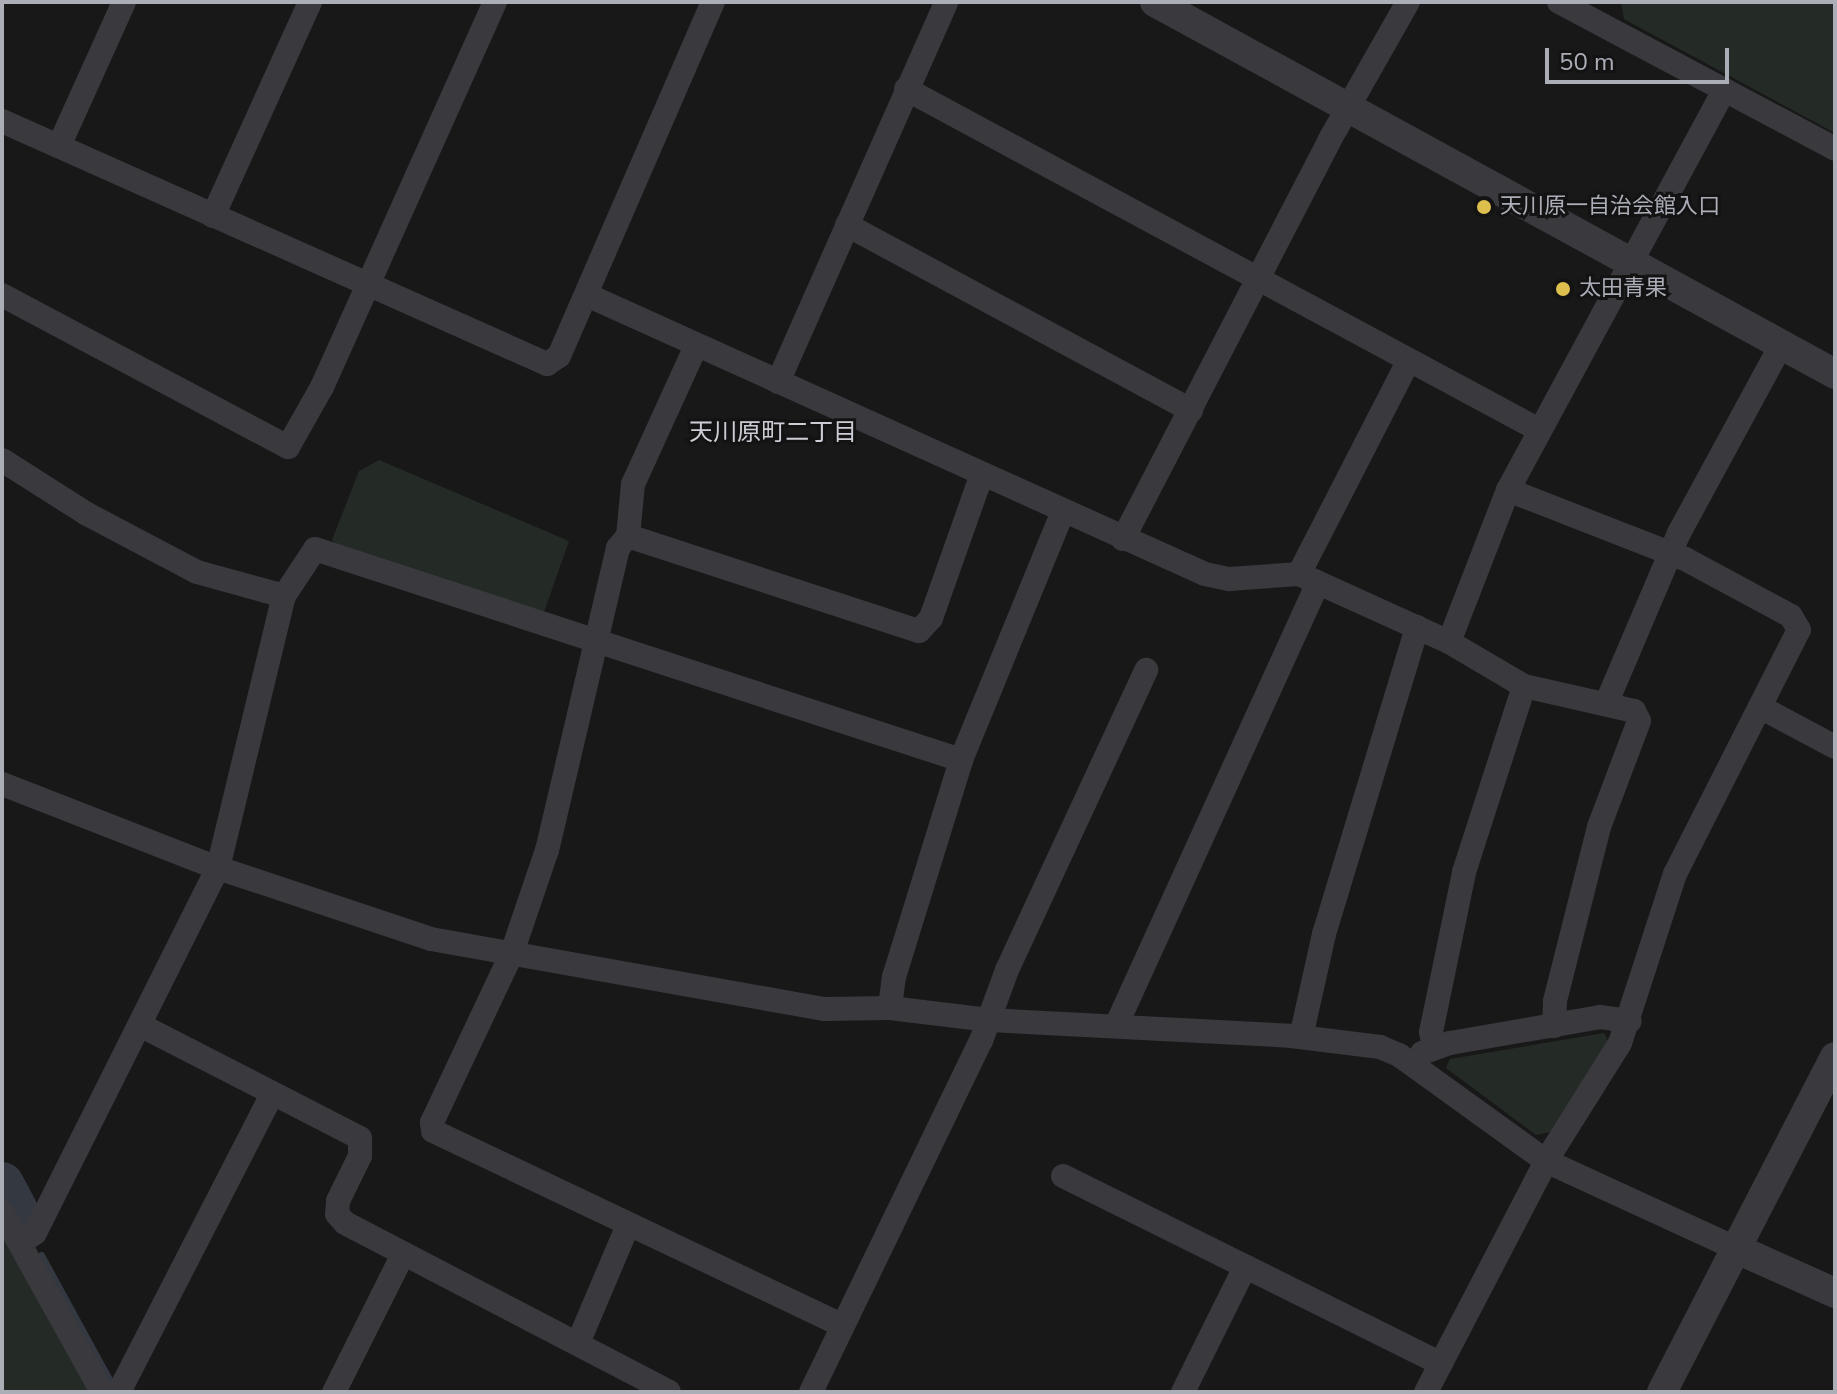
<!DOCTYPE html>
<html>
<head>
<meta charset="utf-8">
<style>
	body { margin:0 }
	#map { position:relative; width:1837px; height:1394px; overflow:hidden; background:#181819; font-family:"Nunito Sans","Noto Sans JP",sans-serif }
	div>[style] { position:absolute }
	.green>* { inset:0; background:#242b26 }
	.stream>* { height:7px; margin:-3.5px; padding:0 3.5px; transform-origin:3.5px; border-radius:3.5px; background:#333841 }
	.river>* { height:44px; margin:-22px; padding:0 22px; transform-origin:22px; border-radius:22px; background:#333841 }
	.minor>* { height:24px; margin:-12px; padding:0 12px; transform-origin:12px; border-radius:12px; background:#39393e }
	.tertiary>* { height:30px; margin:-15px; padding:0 15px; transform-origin:15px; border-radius:15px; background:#39393e }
	.dots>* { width:22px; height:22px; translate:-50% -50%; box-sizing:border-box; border:4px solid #131314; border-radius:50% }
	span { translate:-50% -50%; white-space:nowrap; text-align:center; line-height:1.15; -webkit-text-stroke:6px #131314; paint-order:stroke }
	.poi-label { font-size:22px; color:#abadb7 }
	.left { translate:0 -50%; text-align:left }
	.neighbourhood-label { font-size:24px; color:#cccdd4 }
	.frame { position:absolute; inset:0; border:4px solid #abadb7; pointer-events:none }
	.scale { position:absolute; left:1545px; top:48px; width:184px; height:36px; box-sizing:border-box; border:4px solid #abadb7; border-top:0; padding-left:10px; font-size:24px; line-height:28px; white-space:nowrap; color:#abadb7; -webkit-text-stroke:6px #131314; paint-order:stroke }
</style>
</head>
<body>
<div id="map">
	<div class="green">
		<i style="clip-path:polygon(1835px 2px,1835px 133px,1624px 19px,1621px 3px)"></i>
		<i style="clip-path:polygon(379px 460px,569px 541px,543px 615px,342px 551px,332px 540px,359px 471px)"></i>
		<i style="clip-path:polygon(1604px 1033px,1608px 1041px,1550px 1132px,1536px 1135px,1446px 1068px,1450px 1059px)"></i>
		<i style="clip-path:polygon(2px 1232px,95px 1392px,2px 1392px)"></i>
	</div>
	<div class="stream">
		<i style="left:41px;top:1255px;width:154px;rotate:61.3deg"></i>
	</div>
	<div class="river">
		<i style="left:2px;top:1184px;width:30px;rotate:62deg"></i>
	</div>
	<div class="minor">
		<i style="left:1559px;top:2px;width:313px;rotate:28deg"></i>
		<i style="left:906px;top:89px;width:719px;rotate:28.31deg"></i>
		<i style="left:2px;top:121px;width:597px;rotate:24.03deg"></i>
		<i style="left:547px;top:364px;width:14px;rotate:-34deg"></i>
		<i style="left:559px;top:356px;width:386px;rotate:-66.5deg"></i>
		<i style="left:59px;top:146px;width:158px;rotate:-65.7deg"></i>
		<i style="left:213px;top:216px;width:235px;rotate:-65.6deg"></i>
		<i style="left:847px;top:225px;width:391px;rotate:28.3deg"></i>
		<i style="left:2px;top:295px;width:324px;rotate:28deg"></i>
		<i style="left:288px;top:447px;width:69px;rotate:-60.5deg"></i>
		<i style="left:322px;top:387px;width:422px;rotate:-65.8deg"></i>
		<i style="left:587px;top:295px;width:678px;rotate:24.3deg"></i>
		<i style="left:1205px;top:574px;width:25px;rotate:12deg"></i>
		<i style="left:1229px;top:579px;width:70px;rotate:-4.1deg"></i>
		<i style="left:1299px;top:574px;width:165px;rotate:24.4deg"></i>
		<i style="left:1449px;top:642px;width:87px;rotate:30.4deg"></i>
		<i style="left:1524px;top:686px;width:113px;rotate:12.8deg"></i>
		<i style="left:1634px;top:711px;width:11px;rotate:63deg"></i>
		<i style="left:1639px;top:721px;width:113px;rotate:110.7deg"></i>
		<i style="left:1599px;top:827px;width:179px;rotate:104.2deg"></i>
		<i style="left:1555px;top:1001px;width:25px;rotate:92deg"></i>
		<i style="left:696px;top:346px;width:152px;rotate:114.5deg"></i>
		<i style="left:633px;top:484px;width:52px;rotate:95.5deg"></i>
		<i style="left:628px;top:536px;width:16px;rotate:130deg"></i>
		<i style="left:618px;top:548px;width:310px;rotate:103.2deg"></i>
		<i style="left:547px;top:850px;width:109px;rotate:108.8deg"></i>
		<i style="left:512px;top:953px;width:187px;rotate:115.3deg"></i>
		<i style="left:432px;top:1122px;width:9px;rotate:84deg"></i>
		<i style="left:433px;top:1131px;width:453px;rotate:25.4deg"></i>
		<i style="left:778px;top:382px;width:415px;rotate:-66.1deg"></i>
		<i style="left:2px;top:460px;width:101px;rotate:32.4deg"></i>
		<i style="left:87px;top:514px;width:124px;rotate:27.8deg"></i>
		<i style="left:197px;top:572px;width:90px;rotate:15.4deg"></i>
		<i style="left:628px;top:536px;width:306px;rotate:18.1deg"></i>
		<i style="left:919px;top:631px;width:18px;rotate:-47deg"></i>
		<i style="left:931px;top:618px;width:153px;rotate:-70.5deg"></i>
		<i style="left:1123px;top:539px;width:448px;rotate:-62.6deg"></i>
		<i style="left:1329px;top:141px;width:160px;rotate:-60.4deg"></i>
		<i style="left:1299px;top:574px;width:238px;rotate:-62.8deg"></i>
		<i style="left:1449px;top:642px;width:163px;rotate:-68.8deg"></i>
		<i style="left:1508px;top:490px;width:455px;rotate:-61.6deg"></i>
		<i style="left:1606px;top:704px;width:186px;rotate:-66.9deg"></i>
		<i style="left:1679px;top:533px;width:214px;rotate:-61.5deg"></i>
		<i style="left:1760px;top:707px;width:85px;rotate:28.1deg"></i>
		<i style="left:2px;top:784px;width:232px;rotate:21.3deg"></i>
		<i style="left:218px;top:868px;width:225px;rotate:18.4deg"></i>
		<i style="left:431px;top:939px;width:399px;rotate:10.1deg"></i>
		<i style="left:824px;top:1009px;width:66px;rotate:-0.9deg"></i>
		<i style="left:890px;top:1008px;width:100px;rotate:6.9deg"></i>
		<i style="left:989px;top:1020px;width:302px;rotate:3deg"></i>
		<i style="left:1291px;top:1036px;width:90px;rotate:7deg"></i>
		<i style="left:1380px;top:1047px;width:21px;rotate:23deg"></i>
		<i style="left:1399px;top:1055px;width:181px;rotate:35.8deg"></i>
		<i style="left:1546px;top:1161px;width:210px;rotate:24.7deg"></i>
		<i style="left:890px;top:1008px;width:31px;rotate:-83deg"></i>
		<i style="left:894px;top:977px;width:227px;rotate:-72.8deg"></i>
		<i style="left:961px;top:760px;width:269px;rotate:-67.7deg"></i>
		<i style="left:140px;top:1025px;width:247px;rotate:27.2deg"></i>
		<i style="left:360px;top:1138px;width:18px;rotate:90deg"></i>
		<i style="left:360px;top:1156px;width:50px;rotate:116.1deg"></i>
		<i style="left:338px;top:1201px;width:13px;rotate:94deg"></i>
		<i style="left:337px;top:1214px;width:12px;rotate:48deg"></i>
		<i style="left:345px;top:1223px;width:365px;rotate:27.5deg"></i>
		<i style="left:1116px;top:1026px;width:485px;rotate:-65.5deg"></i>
		<i style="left:1301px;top:1037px;width:106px;rotate:-77.4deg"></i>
		<i style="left:1324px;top:934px;width:321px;rotate:-73.1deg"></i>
		<i style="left:1434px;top:1046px;width:14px;rotate:-102deg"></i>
		<i style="left:1431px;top:1032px;width:163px;rotate:-78.3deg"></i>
		<i style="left:1464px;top:872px;width:195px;rotate:-72.1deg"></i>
		<i style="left:1422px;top:1053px;width:30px;rotate:-20deg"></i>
		<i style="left:1450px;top:1043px;width:152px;rotate:-9.8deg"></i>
		<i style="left:1600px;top:1017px;width:30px;rotate:8deg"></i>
		<i style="left:1063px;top:1176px;width:422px;rotate:26.4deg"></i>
		<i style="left:2px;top:1212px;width:206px;rotate:60.9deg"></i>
		<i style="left:20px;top:1243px;width:18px;rotate:-34deg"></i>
		<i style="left:35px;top:1233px;width:408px;rotate:-63.4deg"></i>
		<i style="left:218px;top:868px;width:280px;rotate:-76.4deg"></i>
		<i style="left:284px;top:596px;width:56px;rotate:-56.6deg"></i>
		<i style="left:315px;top:549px;width:680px;rotate:18.09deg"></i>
		<i style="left:578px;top:1343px;width:128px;rotate:-67deg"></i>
		<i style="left:119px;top:1392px;width:335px;rotate:-62.8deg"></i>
		<i style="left:334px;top:1392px;width:152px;rotate:-63.4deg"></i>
		<i style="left:811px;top:1392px;width:390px;rotate:-64.2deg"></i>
		<i style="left:981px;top:1041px;width:76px;rotate:-69.9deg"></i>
		<i style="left:1007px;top:970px;width:331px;rotate:-65.1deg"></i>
		<i style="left:1183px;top:1392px;width:140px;rotate:-63.6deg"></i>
		<i style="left:1426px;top:1392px;width:260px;rotate:-62.5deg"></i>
		<i style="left:1546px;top:1161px;width:139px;rotate:-57.9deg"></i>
		<i style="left:1620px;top:1043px;width:178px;rotate:-72deg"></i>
		<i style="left:1675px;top:874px;width:274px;rotate:-63.1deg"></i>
		<i style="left:1799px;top:630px;width:16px;rotate:-120deg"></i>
		<i style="left:1791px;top:616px;width:120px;rotate:-151.7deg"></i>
		<i style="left:1685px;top:559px;width:190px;rotate:-158.7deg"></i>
	</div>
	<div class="tertiary">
		<i style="left:1155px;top:2px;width:775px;rotate:28.68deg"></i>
		<i style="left:1737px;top:1249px;width:107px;rotate:24.2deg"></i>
		<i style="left:1662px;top:1392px;width:377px;rotate:-62.7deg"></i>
	</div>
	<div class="dots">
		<i style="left:1484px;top:207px;background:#dcbf4d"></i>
		<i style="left:1563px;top:289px;background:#dcbf4d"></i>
	</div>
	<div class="poi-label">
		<span class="left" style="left:1500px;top:207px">天川原一自治会館入口</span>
		<span class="left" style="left:1579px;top:289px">太田青果</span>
	</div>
	<div class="neighbourhood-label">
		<span style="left:773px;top:433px">天川原町二丁目</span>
	</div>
	<div class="frame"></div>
	<div class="scale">50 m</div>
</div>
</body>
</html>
